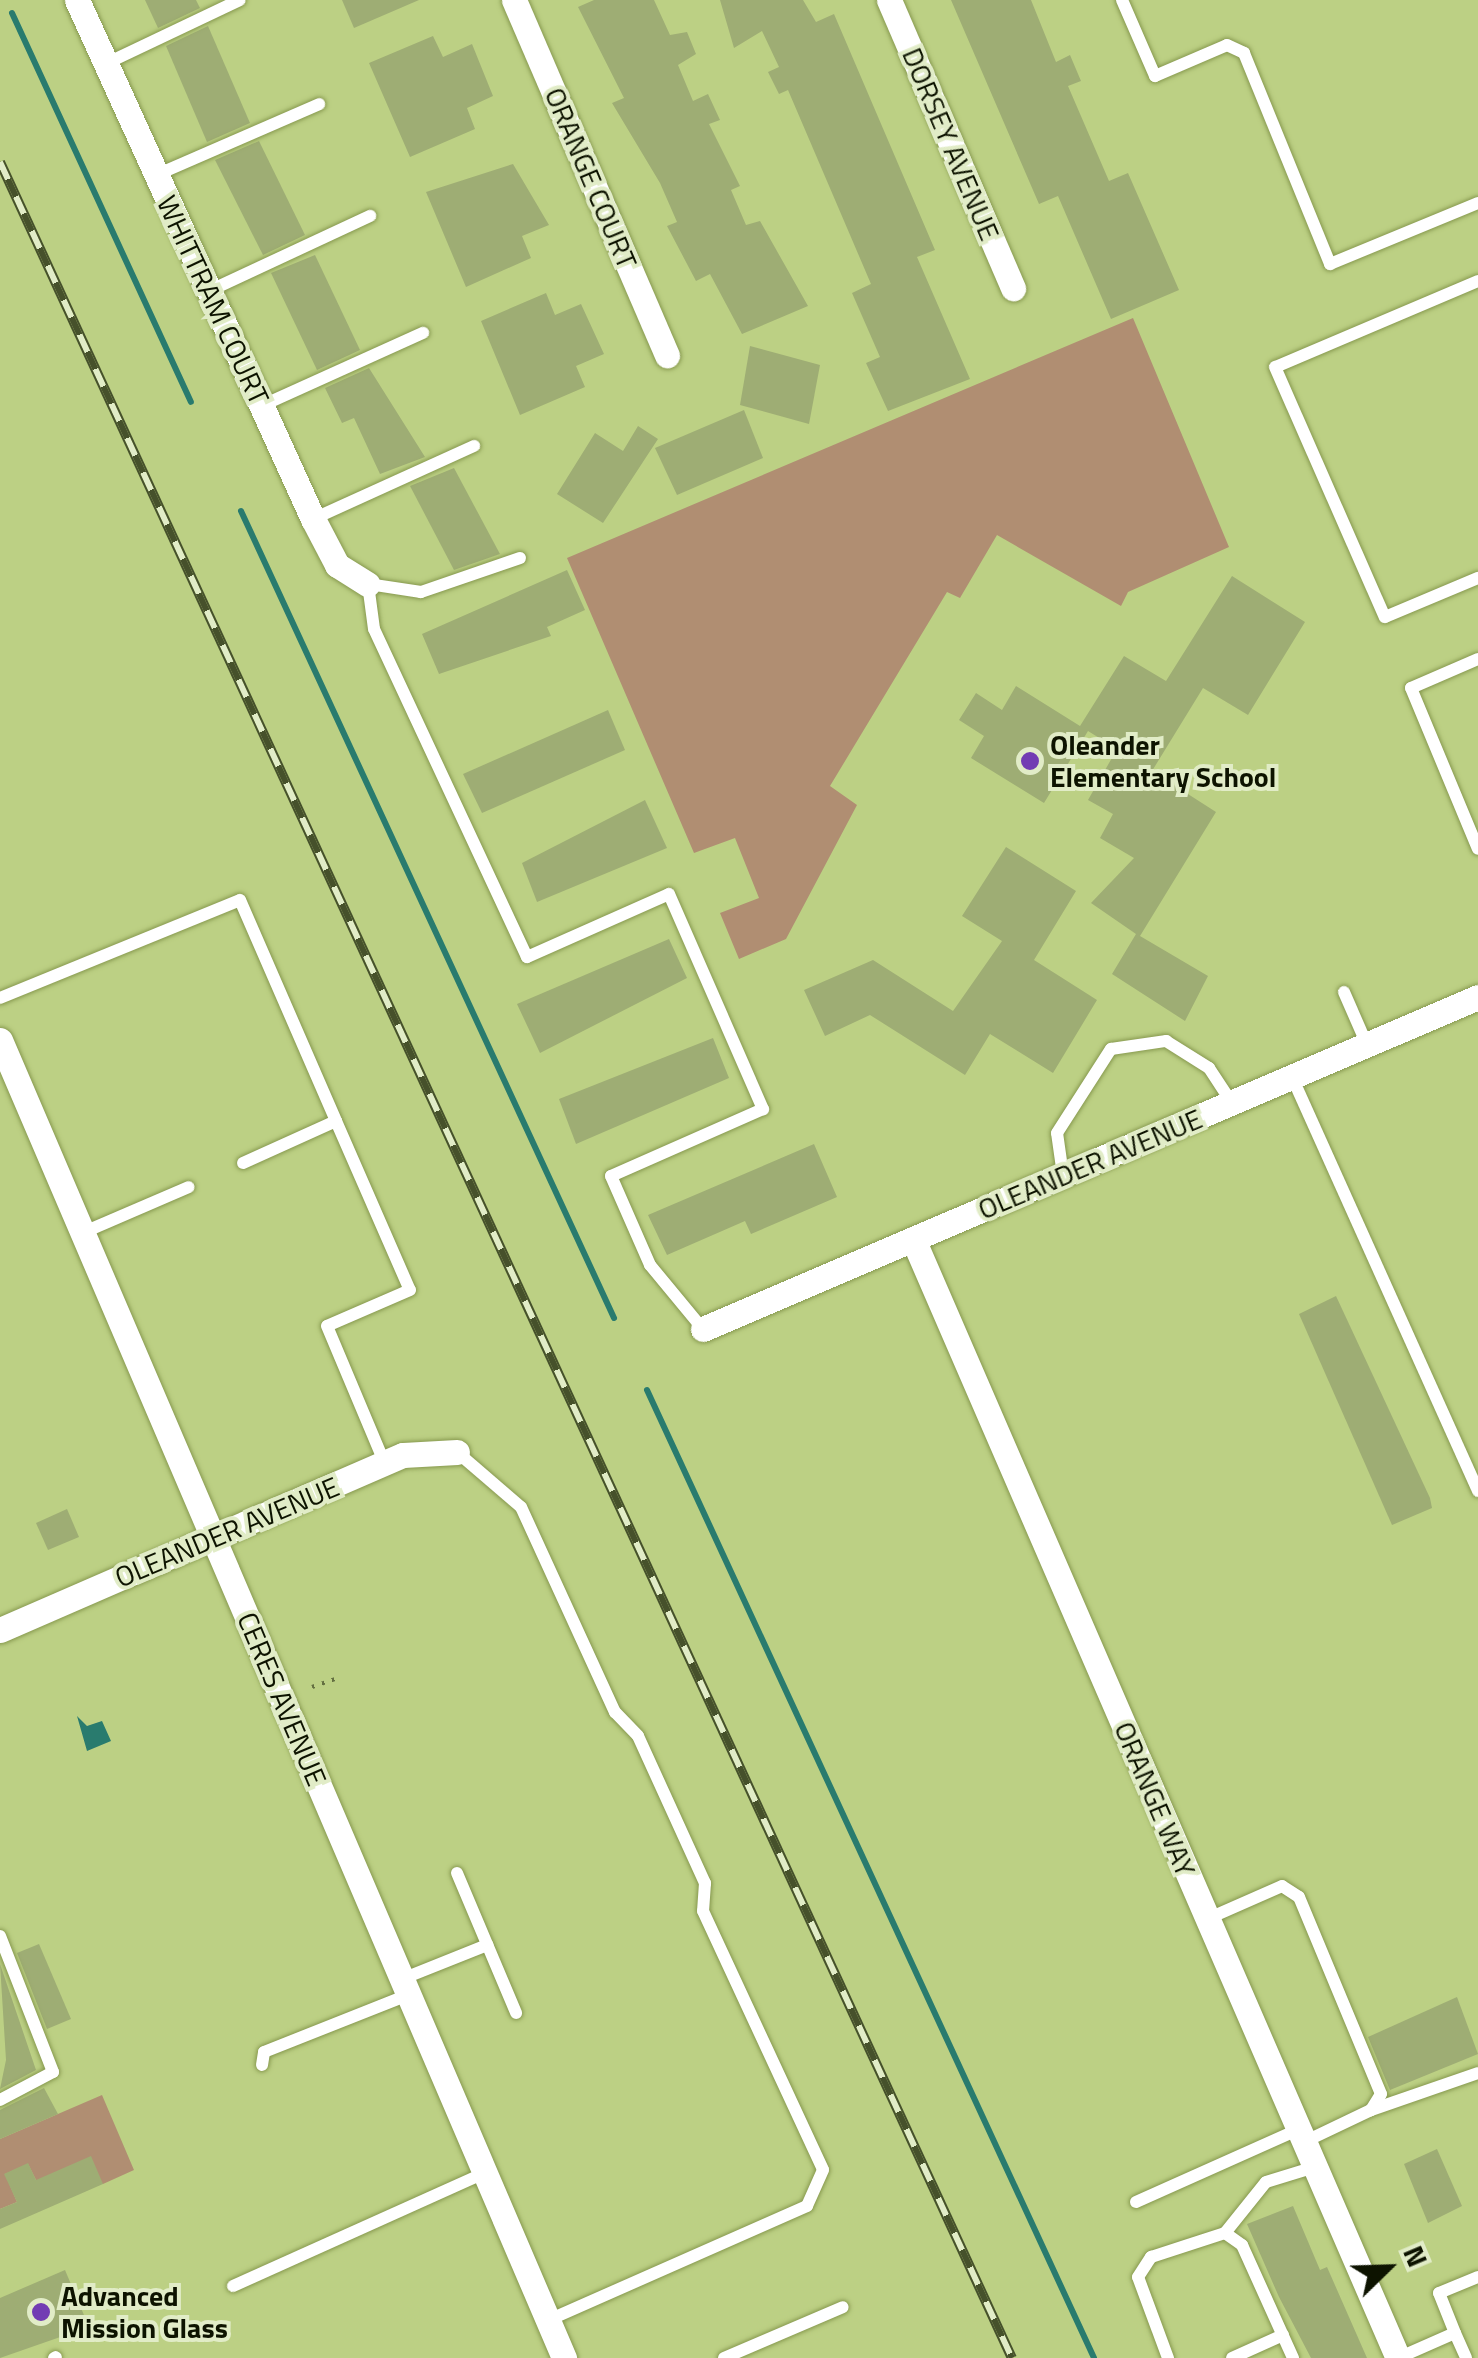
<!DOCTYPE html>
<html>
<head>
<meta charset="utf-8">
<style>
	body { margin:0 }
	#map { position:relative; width:1478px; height:2358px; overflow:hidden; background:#bcd084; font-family:"Titillium Web",sans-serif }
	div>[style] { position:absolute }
	.green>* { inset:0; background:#b08e72 }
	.water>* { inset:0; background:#297b6e }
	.stream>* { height:6px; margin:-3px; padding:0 3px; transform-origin:3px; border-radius:3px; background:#297b6e }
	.building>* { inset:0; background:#9ead74 }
	.path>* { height:4px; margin-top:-2px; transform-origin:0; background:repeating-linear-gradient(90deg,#647041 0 2.5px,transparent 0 10.5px) }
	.roads { filter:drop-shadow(0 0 2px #87994f) drop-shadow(0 0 2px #87994f) }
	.lane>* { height:12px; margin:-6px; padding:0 6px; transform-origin:6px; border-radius:6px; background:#fff }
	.street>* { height:25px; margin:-12.5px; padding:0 12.5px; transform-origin:12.5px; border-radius:12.5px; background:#fff }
	.rail>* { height:10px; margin-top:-5px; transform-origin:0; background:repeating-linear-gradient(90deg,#e1ecc7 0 19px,#46512b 0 38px); box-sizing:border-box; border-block:2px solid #46512b }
	.dots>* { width:28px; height:28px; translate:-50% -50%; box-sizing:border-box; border:5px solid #e1ecc7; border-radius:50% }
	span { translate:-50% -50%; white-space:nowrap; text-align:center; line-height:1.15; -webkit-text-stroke:8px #e1ecc7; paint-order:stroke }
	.street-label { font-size:28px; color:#0d1300 }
	.poi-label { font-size:28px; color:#0d1300; font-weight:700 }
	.left { translate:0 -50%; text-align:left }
	.north { position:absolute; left:1338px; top:2218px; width:100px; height:100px; -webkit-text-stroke:8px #e1ecc7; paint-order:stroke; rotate:67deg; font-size:28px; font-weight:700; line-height:40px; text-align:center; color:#0d1300 }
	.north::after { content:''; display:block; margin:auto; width:35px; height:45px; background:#0d1300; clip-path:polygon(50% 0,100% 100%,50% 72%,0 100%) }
</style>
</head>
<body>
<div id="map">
	<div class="green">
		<i style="clip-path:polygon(1133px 318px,1229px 547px,1128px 592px,1121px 606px,997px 535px,960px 598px,947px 592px,830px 786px,857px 805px,786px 939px,739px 959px,720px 913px,759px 898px,735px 838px,694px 853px,567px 558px)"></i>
		<i style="clip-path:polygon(102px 2095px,134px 2170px,103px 2184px,36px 2180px,28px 2164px,5px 2174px,17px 2202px,0 2209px,0 2139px)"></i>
	</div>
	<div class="water">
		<i style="clip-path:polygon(77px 1716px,87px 1726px,102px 1721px,111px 1741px,87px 1751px)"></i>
	</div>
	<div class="stream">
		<i style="left:12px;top:13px;width:428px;rotate:65.3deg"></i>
		<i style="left:241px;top:511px;width:889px;rotate:65.19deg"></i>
		<i style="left:647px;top:1390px;width:1066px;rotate:65.21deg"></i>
	</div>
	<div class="building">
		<i style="clip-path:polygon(145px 0,196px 0,200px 8px,158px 28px)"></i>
		<i style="clip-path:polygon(342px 0,419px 0,354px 28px)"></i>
		<i style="clip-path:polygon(594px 0,654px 0,670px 35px,687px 32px,696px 54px,678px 65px,693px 101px,708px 94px,720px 120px,709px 124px,740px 186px,731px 190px,746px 225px,760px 221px,808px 306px,742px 334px,710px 274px,696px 281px,667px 226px,677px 222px,660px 183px,612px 103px,624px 98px,578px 7px)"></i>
		<i style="clip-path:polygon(720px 0,803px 0,816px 22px,834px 14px,935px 250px,917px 257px,970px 379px,888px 411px,866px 363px,880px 357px,852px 293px,871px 284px,788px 90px,779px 94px,768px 72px,779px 67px,762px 31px,734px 48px)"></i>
		<i style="clip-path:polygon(951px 0,1031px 0,1056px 62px,1070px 55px,1081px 81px,1068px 86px,1109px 181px,1128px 173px,1179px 290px,1111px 319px,1058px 196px,1039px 204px)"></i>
		<i style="clip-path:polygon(208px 26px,250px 123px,207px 142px,166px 46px)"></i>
		<i style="clip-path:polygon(433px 36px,443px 57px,472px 44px,493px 96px,467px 108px,475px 129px,410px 157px,369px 63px)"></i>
		<i style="clip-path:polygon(259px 141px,305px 235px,263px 255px,215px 160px)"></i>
		<i style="clip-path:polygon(513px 164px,549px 225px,522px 236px,531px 258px,466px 287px,426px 192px)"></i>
		<i style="clip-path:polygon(315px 255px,360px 350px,317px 370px,271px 273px)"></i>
		<i style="clip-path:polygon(546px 293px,555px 315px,581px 304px,604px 354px,576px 366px,585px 387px,520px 415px,481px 321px)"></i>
		<i style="clip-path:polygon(750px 346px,820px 365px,809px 424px,740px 405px)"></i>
		<i style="clip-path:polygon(369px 368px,425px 457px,380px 474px,354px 418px,342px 423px,325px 388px)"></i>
		<i style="clip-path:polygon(744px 410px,763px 458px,677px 495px,655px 448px)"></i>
		<i style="clip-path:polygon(638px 426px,658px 439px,603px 523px,557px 494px,595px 433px,623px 451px)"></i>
		<i style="clip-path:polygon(454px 468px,500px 554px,454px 570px,410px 486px)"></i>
		<i style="clip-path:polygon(567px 570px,585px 610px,547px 627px,551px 636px,439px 674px,422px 634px)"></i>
		<i style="clip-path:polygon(1232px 576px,1305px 622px,1248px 715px,1203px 688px,1152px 771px,1216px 812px,1140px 936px,1208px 976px,1185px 1021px,1112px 974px,1136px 934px,1091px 903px,1134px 858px,1100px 838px,1113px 814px,1088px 800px,1117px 749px,1088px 731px,1044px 803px,971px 758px,984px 736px,959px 720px,976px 693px,1002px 710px,1016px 686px,1080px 726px,1124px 656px,1166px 681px)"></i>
		<i style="clip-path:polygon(608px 710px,625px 750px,482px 813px,463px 774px)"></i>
		<i style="clip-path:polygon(645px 800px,667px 848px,537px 902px,522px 863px)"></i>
		<i style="clip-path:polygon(1006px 847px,1076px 891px,1034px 960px,1097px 1000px,1053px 1073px,990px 1034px,965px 1075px,870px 1015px,825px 1036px,804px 990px,873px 960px,953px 1011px,1002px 941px,962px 916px)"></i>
		<i style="clip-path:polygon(669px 939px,687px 978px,540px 1053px,517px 1004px)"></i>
		<i style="clip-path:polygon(713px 1038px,729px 1078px,576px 1144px,559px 1099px)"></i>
		<i style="clip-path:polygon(814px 1144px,837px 1197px,751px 1234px,745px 1221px,667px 1255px,648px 1215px)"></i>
		<i style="clip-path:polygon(1336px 1296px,1430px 1498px,1432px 1508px,1392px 1525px,1299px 1314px)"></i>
		<i style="clip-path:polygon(67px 1509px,79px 1537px,48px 1550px,36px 1523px)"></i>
		<i style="clip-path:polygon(39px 1944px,71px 2019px,47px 2029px,17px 1953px)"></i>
		<i style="clip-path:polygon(0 1964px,36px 2070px,0 2089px,6px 2060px)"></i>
		<i style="clip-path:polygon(1457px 1997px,1478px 2054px,1390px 2090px,1368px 2037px)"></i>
		<i style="clip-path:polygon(44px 2088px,58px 2114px,0 2139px,0 2110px)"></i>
		<i style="clip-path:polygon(1437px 2149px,1462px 2206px,1428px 2223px,1404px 2164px)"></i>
		<i style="clip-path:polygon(91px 2156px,103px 2184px,0 2229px,0 2209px,17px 2202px,4px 2174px,28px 2163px,36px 2180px)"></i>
		<i style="clip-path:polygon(1293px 2206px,1320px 2270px,1327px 2267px,1367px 2358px,1311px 2358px,1279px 2297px,1247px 2224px)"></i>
		<i style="clip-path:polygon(65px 2270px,89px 2327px,0 2358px,0 2298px)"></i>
	</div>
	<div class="path">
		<i style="left:312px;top:1687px;width:28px;rotate:-19deg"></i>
	</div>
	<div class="roads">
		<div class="lane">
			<i style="left:1122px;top:0;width:83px;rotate:66.5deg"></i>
			<i style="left:1155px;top:76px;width:78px;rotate:-23.3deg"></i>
			<i style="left:1227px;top:45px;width:19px;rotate:25deg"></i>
			<i style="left:1244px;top:53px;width:228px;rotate:67.8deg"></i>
			<i style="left:1330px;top:264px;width:160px;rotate:-22.4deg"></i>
			<i style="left:105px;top:64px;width:149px;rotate:-25.4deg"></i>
			<i style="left:156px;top:175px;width:178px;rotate:-23.5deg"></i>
			<i style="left:1478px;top:281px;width:220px;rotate:157deg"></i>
			<i style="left:1275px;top:367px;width:273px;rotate:66.3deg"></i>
			<i style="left:1385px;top:617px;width:101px;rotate:-22.8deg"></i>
			<i style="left:209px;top:291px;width:178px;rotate:-25deg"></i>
			<i style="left:261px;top:406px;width:178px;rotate:-24.3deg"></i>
			<i style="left:313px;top:519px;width:177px;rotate:-24.4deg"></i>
			<i style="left:520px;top:558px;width:105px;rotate:161deg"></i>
			<i style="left:421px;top:592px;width:54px;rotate:-171.4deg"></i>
			<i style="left:368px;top:584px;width:45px;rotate:82.4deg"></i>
			<i style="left:374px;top:629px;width:362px;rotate:65deg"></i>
			<i style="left:527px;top:957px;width:155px;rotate:-23.9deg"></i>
			<i style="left:669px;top:894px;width:235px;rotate:66.4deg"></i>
			<i style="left:763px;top:1109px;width:166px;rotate:156.2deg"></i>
			<i style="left:611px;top:1176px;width:97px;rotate:66.3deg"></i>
			<i style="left:650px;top:1265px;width:83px;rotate:50.4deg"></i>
			<i style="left:1478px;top:659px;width:73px;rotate:156.6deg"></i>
			<i style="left:1411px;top:688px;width:174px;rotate:67.4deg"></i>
			<i style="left:1344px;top:992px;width:58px;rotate:66.5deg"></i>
			<i style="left:0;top:998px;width:259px;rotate:-22.2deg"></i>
			<i style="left:240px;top:900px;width:241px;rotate:66.5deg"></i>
			<i style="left:1292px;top:1077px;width:454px;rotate:65.8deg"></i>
			<i style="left:243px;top:1163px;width:102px;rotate:-24.3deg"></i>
			<i style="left:336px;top:1121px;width:184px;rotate:66.4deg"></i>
			<i style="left:410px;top:1290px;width:90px;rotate:156.6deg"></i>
			<i style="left:327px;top:1326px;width:150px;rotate:67.2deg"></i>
			<i style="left:1063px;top:1175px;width:42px;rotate:-98.1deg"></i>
			<i style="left:1057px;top:1133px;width:100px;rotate:-57.3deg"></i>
			<i style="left:1111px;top:1049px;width:56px;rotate:-8.3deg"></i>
			<i style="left:1166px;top:1041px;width:51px;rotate:32.1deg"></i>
			<i style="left:1209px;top:1068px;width:42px;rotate:56.7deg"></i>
			<i style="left:82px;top:1233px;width:116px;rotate:-23.3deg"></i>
			<i style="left:457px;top:1452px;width:84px;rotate:40.7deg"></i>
			<i style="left:521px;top:1507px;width:226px;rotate:65.4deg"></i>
			<i style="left:615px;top:1712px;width:33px;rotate:46deg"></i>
			<i style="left:638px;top:1736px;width:162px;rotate:65.5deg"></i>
			<i style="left:705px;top:1883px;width:28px;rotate:94deg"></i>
			<i style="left:703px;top:1911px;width:285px;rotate:65.1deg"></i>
			<i style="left:823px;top:2170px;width:39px;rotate:114deg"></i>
			<i style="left:807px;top:2206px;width:283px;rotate:156.2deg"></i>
			<i style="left:457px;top:1873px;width:152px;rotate:67.1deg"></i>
			<i style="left:1207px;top:1919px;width:82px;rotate:-23.7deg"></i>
			<i style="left:1282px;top:1886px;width:20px;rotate:33deg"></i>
			<i style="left:1299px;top:1897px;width:213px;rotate:67.4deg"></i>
			<i style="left:1381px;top:2094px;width:19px;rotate:122deg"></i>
			<i style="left:1371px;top:2110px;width:74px;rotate:154.5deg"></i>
			<i style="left:0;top:1936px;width:146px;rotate:68.7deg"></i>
			<i style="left:53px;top:2072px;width:60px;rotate:152.2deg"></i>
			<i style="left:402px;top:1979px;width:92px;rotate:-21.8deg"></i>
			<i style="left:262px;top:2065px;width:13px;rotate:-81deg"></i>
			<i style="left:264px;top:2052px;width:155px;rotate:-21.6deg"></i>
			<i style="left:1371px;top:2110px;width:113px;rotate:-19.1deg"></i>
			<i style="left:1136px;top:2202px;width:179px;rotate:-24.1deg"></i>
			<i style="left:1225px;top:2233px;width:65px;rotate:-51.2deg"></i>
			<i style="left:1266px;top:2182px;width:51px;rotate:-17deg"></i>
			<i style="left:233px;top:2286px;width:276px;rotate:-24.2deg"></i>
			<i style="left:1455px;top:2333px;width:27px;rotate:66deg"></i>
			<i style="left:54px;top:2358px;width:2px;rotate:-27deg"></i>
			<i style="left:724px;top:2358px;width:129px;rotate:-23.2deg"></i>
			<i style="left:1168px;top:2358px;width:86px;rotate:-110.3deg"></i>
			<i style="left:1138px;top:2277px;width:24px;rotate:-57deg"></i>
			<i style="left:1151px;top:2257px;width:78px;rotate:-18deg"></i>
			<i style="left:1225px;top:2233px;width:21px;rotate:35deg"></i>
			<i style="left:1242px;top:2245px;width:124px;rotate:65.7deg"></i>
			<i style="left:1232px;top:2358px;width:56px;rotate:-24.3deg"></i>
			<i style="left:1398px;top:2358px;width:62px;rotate:-23.7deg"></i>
			<i style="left:1455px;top:2333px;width:43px;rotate:-111.8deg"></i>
			<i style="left:1439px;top:2293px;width:42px;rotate:-22.3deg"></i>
		</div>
		<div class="street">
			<i style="left:77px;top:0;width:570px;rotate:65.55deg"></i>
			<i style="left:313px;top:519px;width:52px;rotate:62.4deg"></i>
			<i style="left:337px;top:565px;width:36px;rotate:32deg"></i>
			<i style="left:514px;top:0;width:387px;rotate:66.7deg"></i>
			<i style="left:889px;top:0;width:314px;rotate:66.7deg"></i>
			<i style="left:0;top:1040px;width:1434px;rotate:66.83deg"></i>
			<i style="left:913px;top:1239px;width:1220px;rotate:66.57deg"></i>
			<i style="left:703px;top:1329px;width:843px;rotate:-23.19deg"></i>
			<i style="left:0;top:1630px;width:439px;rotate:-23.5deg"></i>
			<i style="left:403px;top:1455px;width:54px;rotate:-3.2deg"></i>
		</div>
	</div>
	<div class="rail">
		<i style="left:0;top:162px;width:2418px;rotate:65.26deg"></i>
	</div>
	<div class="dots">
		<i style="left:1030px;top:761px;background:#723cb3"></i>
		<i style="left:41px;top:2312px;background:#723cb3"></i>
	</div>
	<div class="street-label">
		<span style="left:951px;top:144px;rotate:67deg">DORSEY AVENUE</span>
		<span style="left:591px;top:178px;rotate:67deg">ORANGE COURT</span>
		<span style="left:213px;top:300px;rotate:65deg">WHITTRAM COURT</span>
		<span style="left:1090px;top:1164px;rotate:-23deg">OLEANDER AVENUE</span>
		<span style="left:227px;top:1532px;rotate:-23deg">OLEANDER AVENUE</span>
		<span style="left:282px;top:1699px;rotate:67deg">CERES AVENUE</span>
		<span style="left:1155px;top:1799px;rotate:67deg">ORANGE WAY</span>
	</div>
	<div class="poi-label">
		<span class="left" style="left:1050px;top:761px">Oleander<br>Elementary School</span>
		<span class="left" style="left:61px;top:2312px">Advanced<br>Mission Glass</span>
	</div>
	<div class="north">N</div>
</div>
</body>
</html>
